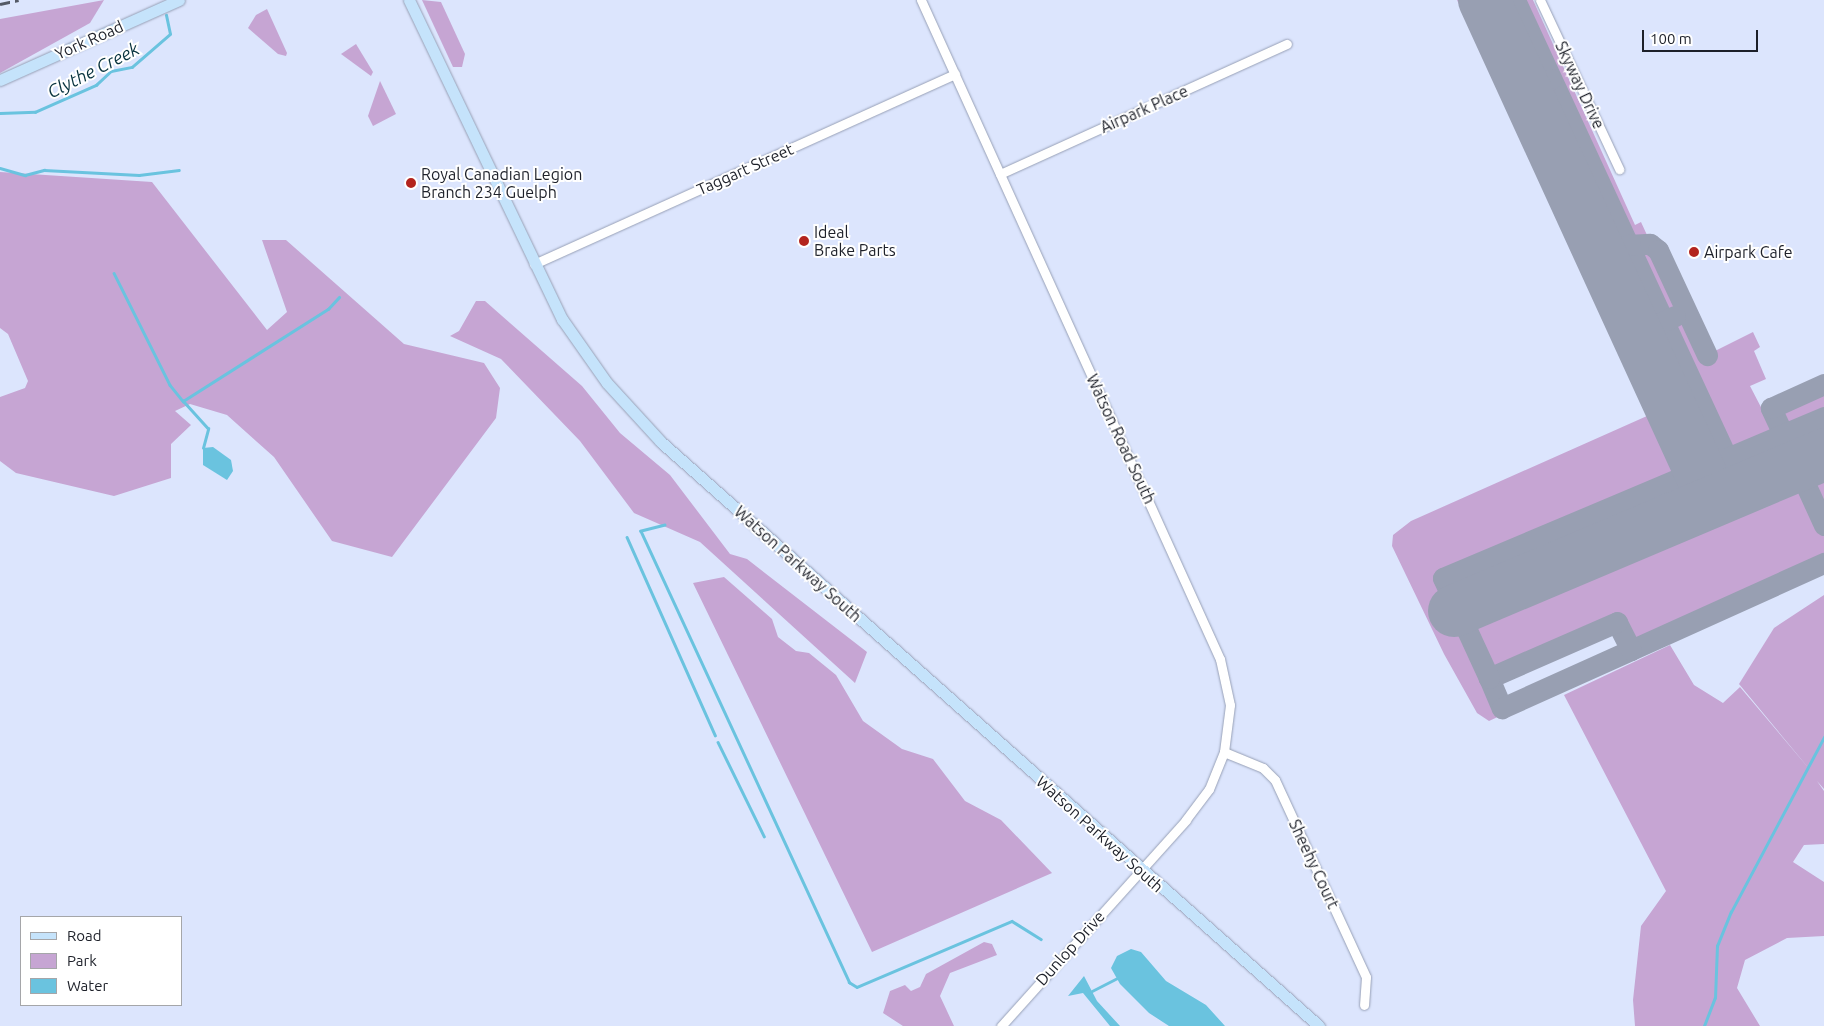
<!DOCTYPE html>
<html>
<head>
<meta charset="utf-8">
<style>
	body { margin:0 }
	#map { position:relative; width:1824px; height:1026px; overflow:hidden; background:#dce5fd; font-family:Ubuntu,sans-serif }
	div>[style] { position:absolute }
	.green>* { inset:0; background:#c6a5d3 }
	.water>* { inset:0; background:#6ac3df }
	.stream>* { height:2.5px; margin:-1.25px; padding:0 1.25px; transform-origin:1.25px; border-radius:1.25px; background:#6ac3df }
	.taxiway>* { height:21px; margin:-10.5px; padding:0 10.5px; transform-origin:10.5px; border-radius:10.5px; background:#989fb2 }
	.runway>* { height:52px; margin:-26px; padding:0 26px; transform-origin:26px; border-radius:26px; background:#989fb2 }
	.roads { filter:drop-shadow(0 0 1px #97a0b6) drop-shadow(0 0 1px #97a0b6) }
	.minor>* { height:9px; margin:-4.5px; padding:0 4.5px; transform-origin:4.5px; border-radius:4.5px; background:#fff }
	.major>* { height:11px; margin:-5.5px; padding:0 5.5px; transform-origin:5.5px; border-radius:5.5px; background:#c5e3fb }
	.rail>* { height:2.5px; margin-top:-1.25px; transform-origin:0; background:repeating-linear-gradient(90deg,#545966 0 10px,transparent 0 15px) }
	.dots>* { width:14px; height:14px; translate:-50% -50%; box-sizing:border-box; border:2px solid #fff; border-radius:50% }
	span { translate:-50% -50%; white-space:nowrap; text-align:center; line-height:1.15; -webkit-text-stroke:4px #fff; paint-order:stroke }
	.street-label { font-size:16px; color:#1d2029 }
	.poi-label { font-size:16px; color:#1d2029 }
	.left { translate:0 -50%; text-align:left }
	.water-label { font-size:18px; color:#08333f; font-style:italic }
	.legend { position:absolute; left:20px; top:916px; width:162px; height:90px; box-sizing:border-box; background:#fff; border:1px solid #a5a6a9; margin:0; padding:6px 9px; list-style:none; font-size:15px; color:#1d2029 }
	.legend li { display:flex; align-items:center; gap:10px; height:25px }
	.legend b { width:25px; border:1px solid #a5a6a9 }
	.scale { position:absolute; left:1642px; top:30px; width:116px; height:22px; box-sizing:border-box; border:2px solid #1d2029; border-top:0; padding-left:6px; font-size:15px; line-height:18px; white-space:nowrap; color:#1d2029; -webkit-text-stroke:4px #fff; paint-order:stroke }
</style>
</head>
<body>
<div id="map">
	<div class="green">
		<i style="clip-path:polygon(104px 0,90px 23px,0 73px,0 19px)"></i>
		<i style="clip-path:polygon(422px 0,441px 2px,465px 54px,462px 67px,453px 67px)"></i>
		<i style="clip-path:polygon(1457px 0,1533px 0,1635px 225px,1641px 222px,1652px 246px,1647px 249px,1699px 359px,1753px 332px,1760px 347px,1754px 351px,1766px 379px,1750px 386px,1764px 413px,1824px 386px,1824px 574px,1637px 656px,1619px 618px,1485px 676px,1502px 715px,1489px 721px,1477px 713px,1444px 654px,1392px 546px,1393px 535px,1411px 521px,1647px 416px)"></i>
		<i style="clip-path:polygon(267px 9px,287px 53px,286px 56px,278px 54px,248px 28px,256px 15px)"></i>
		<i style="clip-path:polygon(356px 44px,373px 72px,371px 76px,341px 54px)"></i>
		<i style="clip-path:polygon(380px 81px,396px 114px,373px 126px,368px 116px)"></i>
		<i style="clip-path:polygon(0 172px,152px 182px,267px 330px,287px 312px,262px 240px,286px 240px,404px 344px,484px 363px,500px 388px,496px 418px,392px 557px,332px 541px,274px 457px,227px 415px,190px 404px,175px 411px,191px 425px,171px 444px,171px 478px,114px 496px,16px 473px,0 461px,0 397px,25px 388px,28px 381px,8px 334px,0 328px)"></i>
		<i style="clip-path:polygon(476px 301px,485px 301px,582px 386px,620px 433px,670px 475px,730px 554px,747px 559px,867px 652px,855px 683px,700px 542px,634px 513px,580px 441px,501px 359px,450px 336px,459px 331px)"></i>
		<i style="clip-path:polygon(724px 577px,772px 619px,778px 637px,796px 651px,809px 653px,836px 675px,863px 721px,902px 749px,933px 759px,965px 801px,1001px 820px,1052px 873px,872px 952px,693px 583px)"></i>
		<i style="clip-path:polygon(1824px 595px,1824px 789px,1817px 781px,1824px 791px,1824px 844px,1804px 845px,1793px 862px,1824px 882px,1824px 936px,1787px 938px,1745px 960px,1737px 988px,1760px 1026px,1635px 1026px,1633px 1000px,1641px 926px,1666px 891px,1564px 695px,1670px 645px,1694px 685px,1723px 703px,1740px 687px,1811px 771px,1739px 684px,1774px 628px)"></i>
		<i style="clip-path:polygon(984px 942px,992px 944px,997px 955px,950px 973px,940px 996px,954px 1026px,903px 1026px,883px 1013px,890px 991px,905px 985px,911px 991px,920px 987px,926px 974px)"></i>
	</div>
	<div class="water">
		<i style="clip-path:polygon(213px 447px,231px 460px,233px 471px,227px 480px,203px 465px,203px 448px)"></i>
		<i style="clip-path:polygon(1131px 949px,1141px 952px,1166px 981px,1206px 1005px,1225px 1026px,1169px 1026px,1149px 1013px,1120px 984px,1111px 968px,1117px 956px)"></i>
		<i style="clip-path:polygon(1084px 976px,1097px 1001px,1120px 1026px,1110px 1026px,1083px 993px,1068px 996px)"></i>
	</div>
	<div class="stream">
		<i style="left:0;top:113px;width:35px;rotate:-2deg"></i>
		<i style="left:35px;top:112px;width:67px;rotate:-23.9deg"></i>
		<i style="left:96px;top:85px;width:21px;rotate:-43deg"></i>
		<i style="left:111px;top:71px;width:21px;rotate:-11deg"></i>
		<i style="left:132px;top:67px;width:50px;rotate:-41deg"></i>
		<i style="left:170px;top:34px;width:19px;rotate:-102deg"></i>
		<i style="left:0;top:168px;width:26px;rotate:16deg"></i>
		<i style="left:25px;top:175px;width:20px;rotate:-15deg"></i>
		<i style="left:44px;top:170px;width:95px;rotate:3deg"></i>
		<i style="left:139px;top:175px;width:40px;rotate:-7.1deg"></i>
		<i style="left:114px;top:273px;width:125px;rotate:63.4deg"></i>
		<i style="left:170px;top:385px;width:21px;rotate:51deg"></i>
		<i style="left:203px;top:448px;width:20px;rotate:-75deg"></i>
		<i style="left:208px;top:429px;width:38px;rotate:-132deg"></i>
		<i style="left:183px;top:401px;width:172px;rotate:-32.4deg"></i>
		<i style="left:328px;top:309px;width:16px;rotate:-47deg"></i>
		<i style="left:665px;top:525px;width:25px;rotate:166deg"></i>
		<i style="left:641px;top:531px;width:497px;rotate:65.2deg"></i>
		<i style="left:849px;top:982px;width:9px;rotate:32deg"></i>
		<i style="left:857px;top:987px;width:168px;rotate:-23.1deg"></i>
		<i style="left:1012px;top:921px;width:34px;rotate:32deg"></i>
		<i style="left:627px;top:537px;width:217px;rotate:66deg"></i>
		<i style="left:718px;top:742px;width:105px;rotate:63.9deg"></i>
		<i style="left:1092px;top:991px;width:28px;rotate:-27deg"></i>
		<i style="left:1704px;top:1026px;width:30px;rotate:-69deg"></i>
		<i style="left:1715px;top:998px;width:52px;rotate:-87.8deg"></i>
		<i style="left:1717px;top:946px;width:37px;rotate:-68deg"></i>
		<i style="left:1731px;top:912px;width:198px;rotate:-62deg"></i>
	</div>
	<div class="taxiway">
		<i style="left:1515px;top:0;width:505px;rotate:65.16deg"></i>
		<i style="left:1525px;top:90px;width:28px;rotate:-23deg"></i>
		<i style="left:1628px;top:245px;width:22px;rotate:-3deg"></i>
		<i style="left:1650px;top:244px;width:10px;rotate:37deg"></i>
		<i style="left:1658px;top:250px;width:116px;rotate:65deg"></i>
		<i style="left:1637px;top:334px;width:42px;rotate:-25.3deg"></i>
		<i style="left:1783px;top:434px;width:29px;rotate:-115deg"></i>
		<i style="left:1771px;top:408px;width:58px;rotate:-24.4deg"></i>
		<i style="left:1797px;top:466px;width:65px;rotate:65.4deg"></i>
		<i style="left:1631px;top:650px;width:212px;rotate:-24.3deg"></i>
		<i style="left:1489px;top:678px;width:33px;rotate:67deg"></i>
		<i style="left:1502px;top:708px;width:141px;rotate:-24.2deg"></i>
		<i style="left:1631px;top:650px;width:31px;rotate:-117deg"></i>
		<i style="left:1617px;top:622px;width:140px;rotate:156.4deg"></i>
		<i style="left:1489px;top:678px;width:110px;rotate:-114.7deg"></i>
		<i style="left:1443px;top:578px;width:414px;rotate:-22.9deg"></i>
	</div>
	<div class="runway">
		<i style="left:1484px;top:0;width:521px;rotate:65.4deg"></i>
		<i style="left:1454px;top:611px;width:402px;rotate:-22.9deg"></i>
	</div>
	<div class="roads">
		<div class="minor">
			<i style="left:921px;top:0;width:724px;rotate:65.6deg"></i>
			<i style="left:1220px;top:659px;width:47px;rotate:77.7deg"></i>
			<i style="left:1230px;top:705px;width:47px;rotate:97.3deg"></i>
			<i style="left:1224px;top:752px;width:40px;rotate:112deg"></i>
			<i style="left:1209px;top:789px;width:39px;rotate:127deg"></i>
			<i style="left:1186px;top:820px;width:277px;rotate:131.9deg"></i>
			<i style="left:1540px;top:0;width:187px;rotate:64.9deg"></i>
			<i style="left:1000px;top:174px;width:315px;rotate:-24.4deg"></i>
			<i style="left:534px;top:264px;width:462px;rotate:-24.3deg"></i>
			<i style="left:1224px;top:752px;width:42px;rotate:22.3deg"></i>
			<i style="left:1263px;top:768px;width:17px;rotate:45deg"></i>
			<i style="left:1275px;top:780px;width:217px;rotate:65.2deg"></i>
			<i style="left:1366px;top:977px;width:28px;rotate:94deg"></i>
		</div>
		<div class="major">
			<i style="left:409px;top:0;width:354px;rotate:64.4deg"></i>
			<i style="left:562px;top:319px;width:78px;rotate:54.9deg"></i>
			<i style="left:607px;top:383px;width:80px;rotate:47.5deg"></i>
			<i style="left:661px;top:442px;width:880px;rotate:41.59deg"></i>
			<i style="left:0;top:80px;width:196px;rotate:-24.1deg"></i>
		</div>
	</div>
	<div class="rail">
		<i style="left:0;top:4px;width:19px;rotate:-12deg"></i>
	</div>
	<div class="dots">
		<i style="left:411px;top:183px;background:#b3241e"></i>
		<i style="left:804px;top:241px;background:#b3241e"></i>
		<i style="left:1694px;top:252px;background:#b3241e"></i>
	</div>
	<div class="street-label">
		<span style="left:89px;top:40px;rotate:-24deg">York Road</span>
		<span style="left:1580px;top:85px;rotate:65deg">Skyway Drive</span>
		<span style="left:1144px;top:109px;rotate:-24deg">Airpark Place</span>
		<span style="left:745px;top:169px;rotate:-24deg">Taggart Street</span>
		<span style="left:1121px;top:439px;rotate:65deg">Watson Road South</span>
		<span style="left:798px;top:564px;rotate:42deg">Watson Parkway South</span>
		<span style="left:1100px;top:834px;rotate:42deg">Watson Parkway South</span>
		<span style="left:1314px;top:864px;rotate:65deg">Sheehy Court</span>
		<span style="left:1070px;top:948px;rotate:-48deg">Dunlop Drive</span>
	</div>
	<div class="poi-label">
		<span class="left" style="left:421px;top:183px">Royal Canadian Legion<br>Branch 234 Guelph</span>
		<span class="left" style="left:814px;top:241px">Ideal<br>Brake Parts</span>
		<span class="left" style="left:1704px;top:252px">Airpark Cafe</span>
	</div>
	<div class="water-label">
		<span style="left:93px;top:70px;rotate:-27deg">Clythe Creek</span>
	</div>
	<ul class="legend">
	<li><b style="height:6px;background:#c5e3fb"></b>Road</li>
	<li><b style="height:14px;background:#c6a5d3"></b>Park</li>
	<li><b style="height:14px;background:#6ac3df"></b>Water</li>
	</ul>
	<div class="scale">100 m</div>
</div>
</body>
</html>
